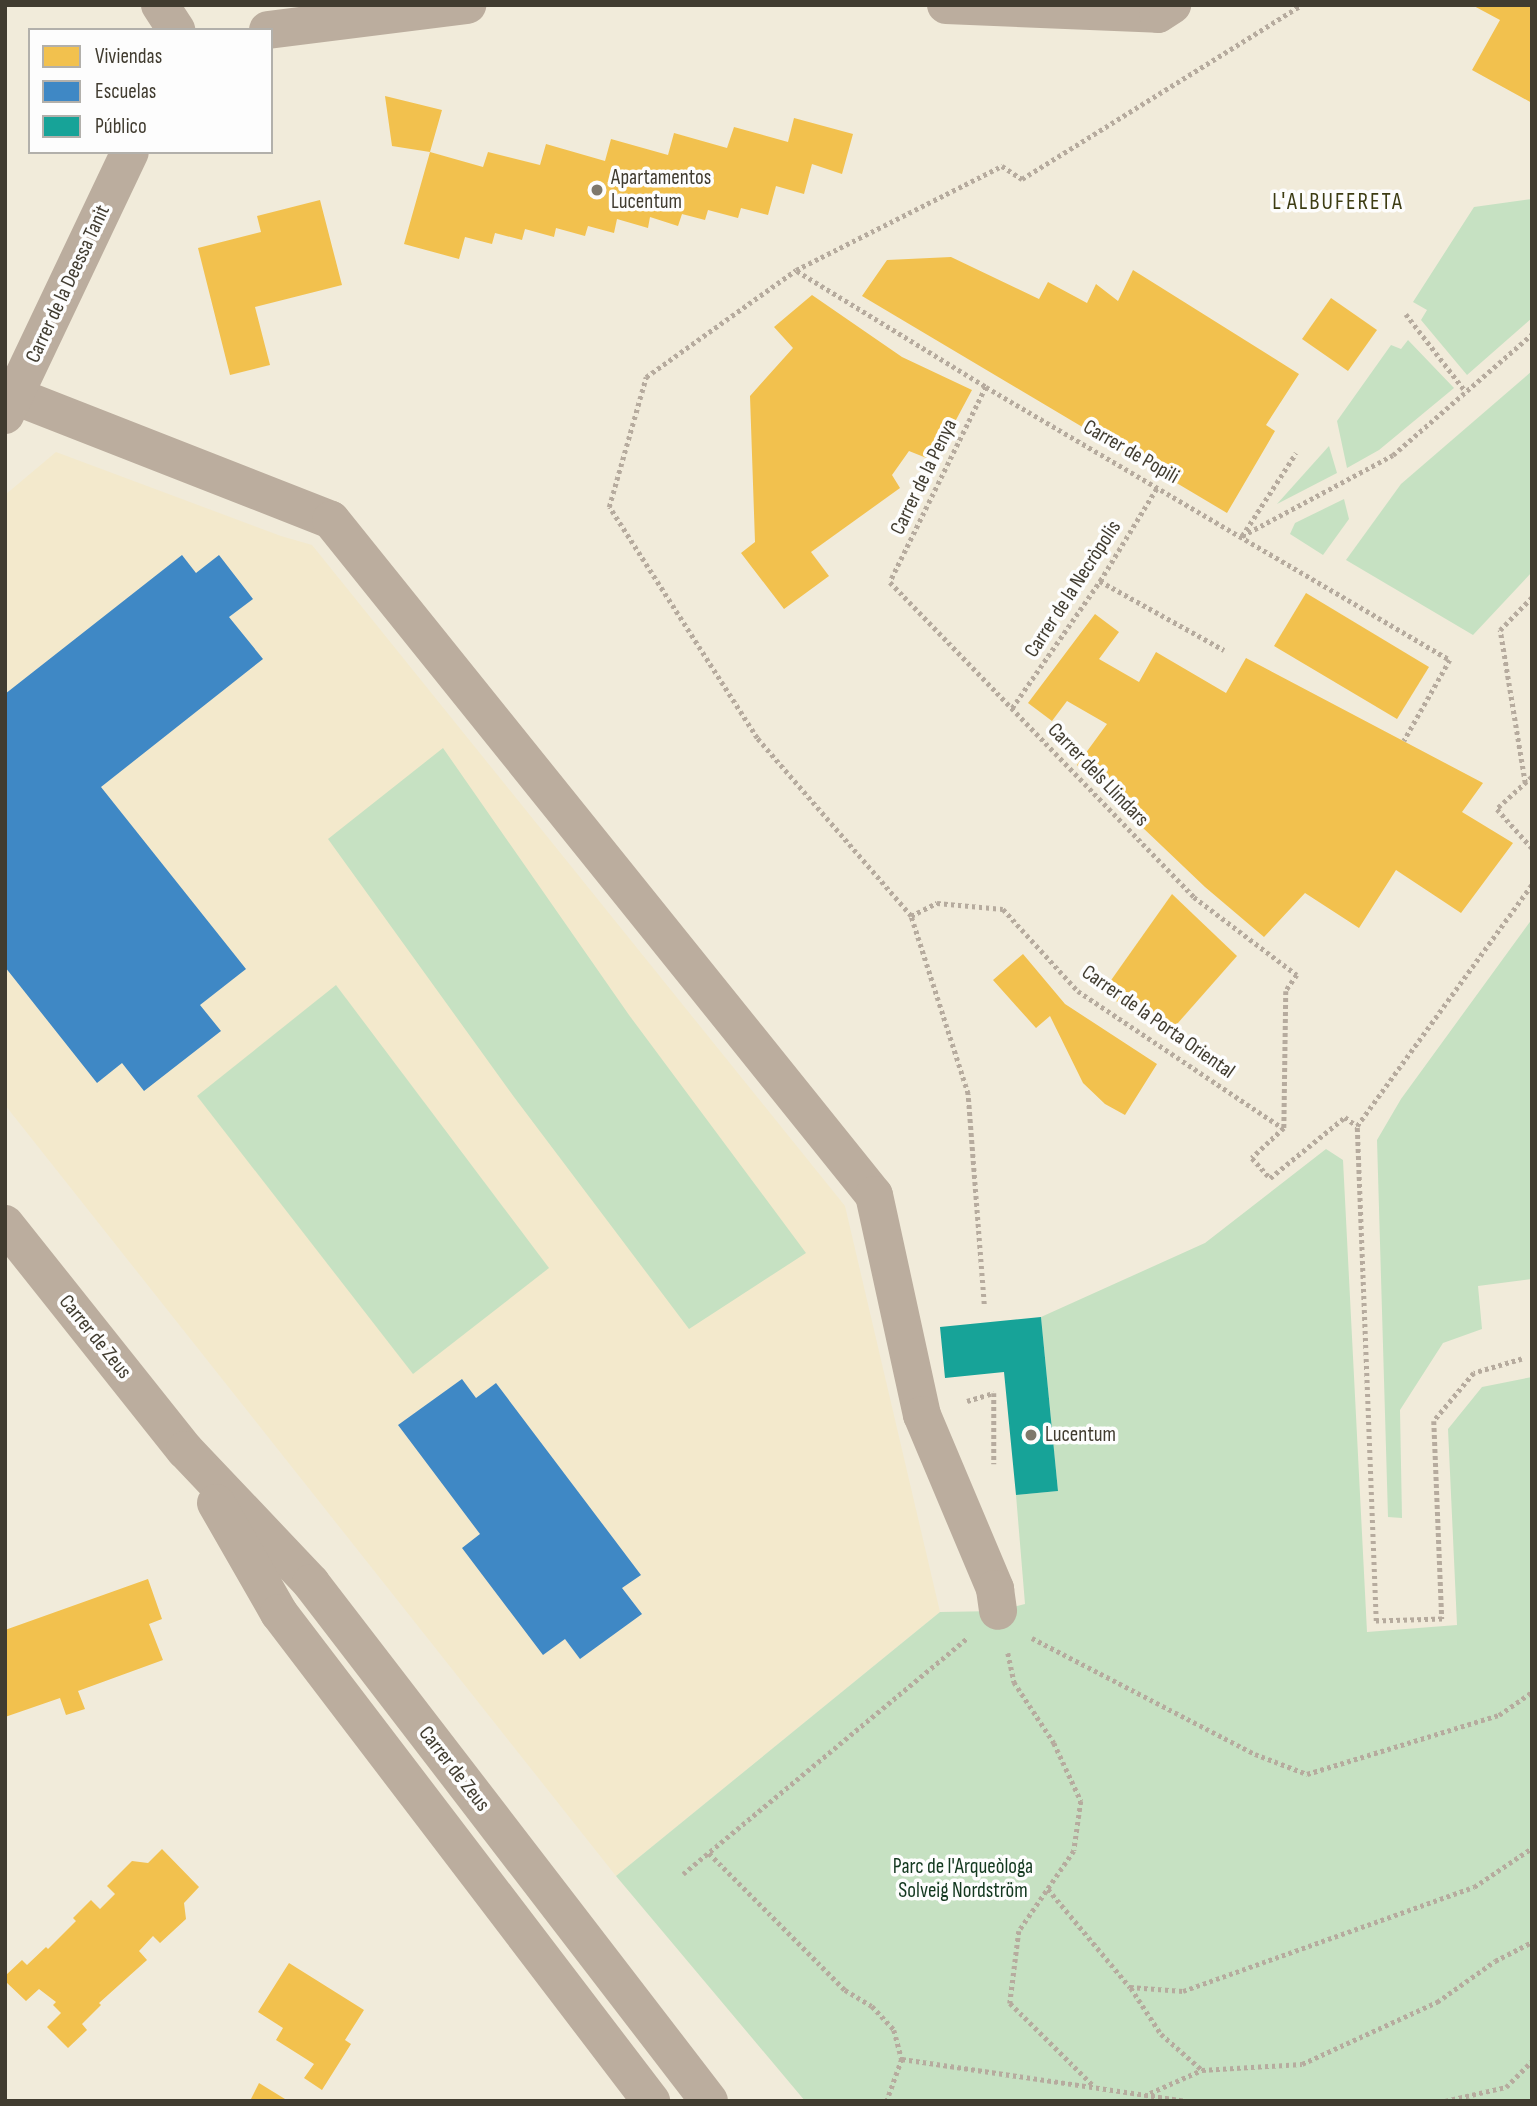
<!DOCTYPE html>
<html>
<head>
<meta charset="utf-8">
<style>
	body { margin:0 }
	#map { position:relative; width:1537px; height:2106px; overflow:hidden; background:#f1ebda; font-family:"Sofia Sans Condensed",sans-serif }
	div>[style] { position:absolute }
	.built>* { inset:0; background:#f3e9cc }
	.green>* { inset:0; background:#c6e1c2 }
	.homes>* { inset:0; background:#f2c14e }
	.schools>* { inset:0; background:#3f88c5 }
	.public>* { inset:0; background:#17a398 }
	.path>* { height:4.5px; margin-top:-2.25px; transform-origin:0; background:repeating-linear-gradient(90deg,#b6ab9e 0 3.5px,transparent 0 7px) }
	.minor>* { height:38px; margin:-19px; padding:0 19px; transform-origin:19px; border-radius:19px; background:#bbad9e }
	.dots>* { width:19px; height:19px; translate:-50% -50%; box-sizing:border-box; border:4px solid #fdfdfd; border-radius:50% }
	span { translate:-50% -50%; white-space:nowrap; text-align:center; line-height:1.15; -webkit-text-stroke:7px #fdfdfd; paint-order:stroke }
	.poi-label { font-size:21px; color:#413c30 }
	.left { translate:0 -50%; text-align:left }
	.street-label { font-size:21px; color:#413c30 }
	.park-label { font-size:21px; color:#13381f }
	.neighbourhood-label { font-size:23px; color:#3d3c13; letter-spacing:2px }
	.frame { position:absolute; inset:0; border:7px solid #413c30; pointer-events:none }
	.legend { position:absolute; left:28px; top:28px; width:245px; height:126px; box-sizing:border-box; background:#fdfdfd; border:2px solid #b2b0ab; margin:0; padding:9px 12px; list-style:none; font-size:21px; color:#413c30 }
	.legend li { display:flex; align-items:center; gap:14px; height:35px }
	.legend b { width:35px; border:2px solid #b2b0ab }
</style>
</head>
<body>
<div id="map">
	<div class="built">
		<i style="clip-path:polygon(56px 452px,281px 536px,312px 545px,845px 1206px,940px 1612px,616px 1876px,5px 1105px,5px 495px)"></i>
	</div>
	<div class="green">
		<i style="clip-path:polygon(1532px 199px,1532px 318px,1467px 375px,1421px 320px,1427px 310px,1413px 302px,1474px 207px)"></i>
		<i style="clip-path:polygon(1408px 340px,1454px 388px,1379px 450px,1347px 468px,1337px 421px,1391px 345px,1401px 349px)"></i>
		<i style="clip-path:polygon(1532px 371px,1532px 572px,1473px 635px,1346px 560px,1401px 484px)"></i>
		<i style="clip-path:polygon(1329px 446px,1337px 473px,1277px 504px)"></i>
		<i style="clip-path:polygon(1344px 499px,1349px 519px,1323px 555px,1290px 534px,1295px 523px)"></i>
		<i style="clip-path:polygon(443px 748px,629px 1015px,806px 1253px,689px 1329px,514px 1097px,328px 839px)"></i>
		<i style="clip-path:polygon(1532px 919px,1532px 1279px,1478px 1286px,1482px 1329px,1443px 1343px,1400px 1410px,1402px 1518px,1388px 1517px,1377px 1140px,1401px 1099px)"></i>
		<i style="clip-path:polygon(336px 985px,549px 1268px,413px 1374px,197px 1096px)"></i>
		<i style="clip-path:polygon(1326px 1149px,1343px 1160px,1367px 1632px,1457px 1625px,1448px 1429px,1482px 1387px,1532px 1377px,1532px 2101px,805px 2101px,616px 1876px,940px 1612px,998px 1611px,1025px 1604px,1016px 1495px,1058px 1491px,1041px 1317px,1205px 1243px)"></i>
	</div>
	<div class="homes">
		<i style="clip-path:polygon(1472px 5px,1532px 5px,1532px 103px,1472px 70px,1500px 20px)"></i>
		<i style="clip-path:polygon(385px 96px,442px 110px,430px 152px,483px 167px,488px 152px,540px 165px,546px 144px,605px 161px,611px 139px,668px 155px,674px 133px,727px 148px,734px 127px,788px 142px,794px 118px,853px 134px,842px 174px,812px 164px,804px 194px,776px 186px,768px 215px,741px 208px,738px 218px,708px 210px,705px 220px,682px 214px,678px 226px,650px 217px,648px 228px,617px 219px,614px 233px,588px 226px,585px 236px,556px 228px,554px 237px,525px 229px,522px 240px,495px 233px,492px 244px,465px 237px,459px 259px,404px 244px,430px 152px,392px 146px)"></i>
		<i style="clip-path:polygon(320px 200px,342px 285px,255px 307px,270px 365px,230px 375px,198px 248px,261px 232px,257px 216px)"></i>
		<i style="clip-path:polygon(951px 257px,1039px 299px,1048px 282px,1087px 303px,1096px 284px,1118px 301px,1133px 270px,1299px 374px,1266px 425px,1275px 431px,1227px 513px,862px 296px,887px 260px)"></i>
		<i style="clip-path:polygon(812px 295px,902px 357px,972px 390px,934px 461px,909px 451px,892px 475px,900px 488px,811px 552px,829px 576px,784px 609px,741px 553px,755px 542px,750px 396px,793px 348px,774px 327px)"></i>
		<i style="clip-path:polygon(1331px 298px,1377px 330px,1348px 371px,1302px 339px)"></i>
		<i style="clip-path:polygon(1306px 593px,1429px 667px,1397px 719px,1274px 646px)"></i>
		<i style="clip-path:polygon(1095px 614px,1119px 632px,1099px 659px,1139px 682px,1156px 652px,1226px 693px,1246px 658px,1483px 783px,1462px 812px,1513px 843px,1461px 913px,1396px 870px,1359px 928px,1305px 893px,1264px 937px,1205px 887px,1077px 765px,1107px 724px,1067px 701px,1052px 721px,1028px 703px)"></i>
		<i style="clip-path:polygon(1172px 894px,1237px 956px,1170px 1032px,1102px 993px)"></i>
		<i style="clip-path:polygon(1023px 954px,1065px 1004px,1157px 1064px,1125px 1115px,1105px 1104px,1083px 1083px,1050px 1016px,1036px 1028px,993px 980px)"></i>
		<i style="clip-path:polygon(148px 1579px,162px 1619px,149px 1624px,163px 1660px,78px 1691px,85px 1709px,66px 1715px,60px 1698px,5px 1717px,5px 1630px)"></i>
		<i style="clip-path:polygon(162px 1849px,199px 1887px,184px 1903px,186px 1919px,160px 1943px,153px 1936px,139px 1951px,147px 1960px,99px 2003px,101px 2005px,82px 2024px,87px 2030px,68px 2048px,47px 2027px,61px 2013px,53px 2005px,56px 2002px,39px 1989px,26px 2001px,5px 1981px,5px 1976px,22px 1960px,27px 1965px,46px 1947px,48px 1949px,76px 1921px,73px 1918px,91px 1900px,100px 1909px,115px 1894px,107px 1886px,132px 1861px,148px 1863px)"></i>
		<i style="clip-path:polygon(289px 1963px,364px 2010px,345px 2040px,351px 2044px,322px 2090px,304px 2078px,314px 2064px,276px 2040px,283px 2028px,258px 2012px)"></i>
		<i style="clip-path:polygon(259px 2083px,285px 2099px,250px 2101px)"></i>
	</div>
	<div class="schools">
		<i style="clip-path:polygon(182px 555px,196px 573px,219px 555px,253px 599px,229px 617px,263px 659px,101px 787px,246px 969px,200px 1005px,221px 1031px,144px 1091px,122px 1063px,97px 1083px,5px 967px,5px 694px)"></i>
		<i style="clip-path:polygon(462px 1379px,476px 1398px,496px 1383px,641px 1575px,622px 1588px,642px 1614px,580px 1659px,565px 1639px,543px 1655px,462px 1548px,480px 1534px,398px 1425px)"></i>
	</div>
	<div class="public">
		<i style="clip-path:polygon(1041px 1317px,1058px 1491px,1016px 1495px,1004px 1372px,945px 1378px,940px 1327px)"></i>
	</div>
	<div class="path">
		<i style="left:797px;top:271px;width:222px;rotate:31.5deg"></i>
		<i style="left:986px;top:387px;width:538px;rotate:30.47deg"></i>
		<i style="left:1450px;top:660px;width:93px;rotate:119.6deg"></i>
		<i style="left:1406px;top:314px;width:98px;rotate:52.4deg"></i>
		<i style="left:986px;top:387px;width:217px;rotate:116.2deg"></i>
		<i style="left:890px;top:582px;width:438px;rotate:46deg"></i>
		<i style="left:1194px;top:897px;width:129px;rotate:37.1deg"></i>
		<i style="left:1297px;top:975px;width:19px;rotate:125deg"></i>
		<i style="left:1286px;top:991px;width:137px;rotate:90.8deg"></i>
		<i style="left:1284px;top:1128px;width:44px;rotate:136.8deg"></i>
		<i style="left:1252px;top:1158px;width:27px;rotate:48deg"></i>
		<i style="left:1270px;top:1178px;width:97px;rotate:-39.1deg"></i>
		<i style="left:1345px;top:1117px;width:15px;rotate:37deg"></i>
		<i style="left:1242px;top:536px;width:171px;rotate:-28.2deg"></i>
		<i style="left:1393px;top:455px;width:184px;rotate:-41deg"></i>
		<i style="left:1242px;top:536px;width:99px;rotate:-57deg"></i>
		<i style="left:1100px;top:581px;width:142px;rotate:29.1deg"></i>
		<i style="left:1012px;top:708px;width:155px;rotate:-55.3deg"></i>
		<i style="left:1100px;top:581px;width:111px;rotate:-58.6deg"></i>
		<i style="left:1532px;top:777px;width:47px;rotate:137.6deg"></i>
		<i style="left:1497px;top:809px;width:52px;rotate:48.1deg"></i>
		<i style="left:1525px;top:783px;width:155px;rotate:-99.3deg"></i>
		<i style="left:1500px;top:630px;width:46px;rotate:-45.9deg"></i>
		<i style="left:911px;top:916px;width:29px;rotate:-27deg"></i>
		<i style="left:937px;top:903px;width:66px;rotate:5.2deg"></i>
		<i style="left:1003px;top:909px;width:111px;rotate:47.6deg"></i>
		<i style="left:1078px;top:991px;width:247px;rotate:33.8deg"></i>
		<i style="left:984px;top:1304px;width:211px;rotate:-94.4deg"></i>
		<i style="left:968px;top:1094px;width:187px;rotate:-107.8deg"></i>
		<i style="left:911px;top:916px;width:235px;rotate:-130.9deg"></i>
		<i style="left:757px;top:738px;width:274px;rotate:-122.6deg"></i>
		<i style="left:609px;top:507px;width:135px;rotate:-74.1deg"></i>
		<i style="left:646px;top:377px;width:184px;rotate:-35.5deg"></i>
		<i style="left:796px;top:270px;width:231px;rotate:-26.8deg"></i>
		<i style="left:1002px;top:166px;width:24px;rotate:33deg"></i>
		<i style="left:1022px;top:179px;width:329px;rotate:-31.9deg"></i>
		<i style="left:1522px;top:1359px;width:50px;rotate:163.7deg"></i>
		<i style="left:1474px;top:1373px;width:62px;rotate:129.8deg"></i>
		<i style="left:1434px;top:1421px;width:198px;rotate:87.7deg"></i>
		<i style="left:1442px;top:1619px;width:66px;rotate:178.3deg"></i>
		<i style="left:1376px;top:1621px;width:495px;rotate:-92.2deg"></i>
		<i style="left:1357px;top:1126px;width:299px;rotate:-54.1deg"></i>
		<i style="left:967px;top:1401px;width:28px;rotate:-17deg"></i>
		<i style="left:994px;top:1393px;width:71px;rotate:90deg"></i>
		<i style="left:1032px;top:1638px;width:251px;rotate:27.5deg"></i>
		<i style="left:1255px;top:1754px;width:56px;rotate:21deg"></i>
		<i style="left:1307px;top:1774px;width:201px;rotate:-17.1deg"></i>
		<i style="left:1499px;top:1715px;width:40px;rotate:-34.9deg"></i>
		<i style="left:1008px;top:1653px;width:30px;rotate:78deg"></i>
		<i style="left:1014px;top:1682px;width:73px;rotate:56.7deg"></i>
		<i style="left:1054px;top:1743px;width:64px;rotate:65deg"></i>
		<i style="left:1081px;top:1801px;width:50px;rotate:98deg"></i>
		<i style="left:1074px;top:1851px;width:97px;rotate:124.5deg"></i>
		<i style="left:1019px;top:1931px;width:73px;rotate:97.1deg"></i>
		<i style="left:1010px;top:2003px;width:118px;rotate:44.7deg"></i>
		<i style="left:709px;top:1853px;width:193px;rotate:45.2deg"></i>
		<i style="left:845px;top:1990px;width:31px;rotate:31deg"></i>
		<i style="left:872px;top:2006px;width:33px;rotate:47deg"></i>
		<i style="left:894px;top:2030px;width:30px;rotate:75deg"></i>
		<i style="left:902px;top:2059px;width:45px;rotate:109.7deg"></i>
		<i style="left:683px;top:1874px;width:368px;rotate:-39.7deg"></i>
		<i style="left:1048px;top:1889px;width:128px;rotate:50.1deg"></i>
		<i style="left:1130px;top:1987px;width:53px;rotate:4.3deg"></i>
		<i style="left:1183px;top:1991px;width:309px;rotate:-19.7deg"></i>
		<i style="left:1474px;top:1887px;width:70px;rotate:-33.9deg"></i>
		<i style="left:1131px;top:1988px;width:55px;rotate:56.9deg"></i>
		<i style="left:1161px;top:2034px;width:55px;rotate:41.3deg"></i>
		<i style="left:902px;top:2059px;width:286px;rotate:8.4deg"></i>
		<i style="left:1150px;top:2093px;width:57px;rotate:-23.9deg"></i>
		<i style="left:1202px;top:2070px;width:100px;rotate:-3.4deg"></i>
		<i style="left:1302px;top:2064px;width:149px;rotate:-24.7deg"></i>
		<i style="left:1437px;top:2002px;width:71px;rotate:-35.3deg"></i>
		<i style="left:1495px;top:1961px;width:42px;rotate:-27.2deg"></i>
		<i style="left:1445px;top:2101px;width:63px;rotate:-12.9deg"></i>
		<i style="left:1506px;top:2087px;width:37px;rotate:-45deg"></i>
	</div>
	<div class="minor">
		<i style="left:160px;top:5px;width:30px;rotate:57deg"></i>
		<i style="left:946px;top:5px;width:212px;rotate:2.4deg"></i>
		<i style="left:1158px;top:14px;width:17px;rotate:-33deg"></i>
		<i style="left:268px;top:30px;width:201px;rotate:-7.2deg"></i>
		<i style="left:15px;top:396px;width:339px;rotate:21.4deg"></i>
		<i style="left:331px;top:520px;width:866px;rotate:51.19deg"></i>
		<i style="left:874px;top:1195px;width:225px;rotate:77.7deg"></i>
		<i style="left:922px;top:1415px;width:189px;rotate:67.2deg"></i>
		<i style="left:995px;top:1589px;width:22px;rotate:82deg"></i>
		<i style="left:5px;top:415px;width:291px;rotate:-64.6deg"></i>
		<i style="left:5px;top:1224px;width:289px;rotate:51.5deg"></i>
		<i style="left:185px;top:1450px;width:183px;rotate:46.5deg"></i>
		<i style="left:311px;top:1583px;width:653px;rotate:52.46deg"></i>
		<i style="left:216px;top:1503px;width:127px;rotate:60.2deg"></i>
		<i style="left:279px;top:1613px;width:614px;rotate:52.68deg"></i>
	</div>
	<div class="dots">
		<i style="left:597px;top:190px;background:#7f796c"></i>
		<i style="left:1031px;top:1435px;background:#7f796c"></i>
	</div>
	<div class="poi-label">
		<span class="left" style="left:611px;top:190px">Apartamentos<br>Lucentum</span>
		<span class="left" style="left:1045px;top:1435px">Lucentum</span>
	</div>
	<div class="street-label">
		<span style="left:68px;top:284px;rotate:-65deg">Carrer de la Deessa Tanit</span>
		<span style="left:1131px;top:452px;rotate:30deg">Carrer de Popili</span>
		<span style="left:924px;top:477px;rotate:-64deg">Carrer de la Penya</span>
		<span style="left:1073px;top:589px;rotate:-57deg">Carrer de la Necròpolis</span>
		<span style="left:1098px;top:775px;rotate:46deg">Carrer dels Llindars</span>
		<span style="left:1158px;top:1022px;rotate:35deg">Carrer de la Porta Oriental</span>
		<span style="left:95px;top:1337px;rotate:51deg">Carrer de Zeus</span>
		<span style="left:454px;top:1769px;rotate:52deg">Carrer de Zeus</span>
	</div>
	<div class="park-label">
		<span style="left:963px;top:1879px">Parc de l'Arqueòloga<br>Solveig Nordström</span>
	</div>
	<div class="neighbourhood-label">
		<span style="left:1338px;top:202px">L'ALBUFERETA</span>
	</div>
	<div class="frame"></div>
	<ul class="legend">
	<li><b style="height:19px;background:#f2c14e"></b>Viviendas</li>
	<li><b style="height:19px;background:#3f88c5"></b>Escuelas</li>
	<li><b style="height:19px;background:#17a398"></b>Público</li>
	</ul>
</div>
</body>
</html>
